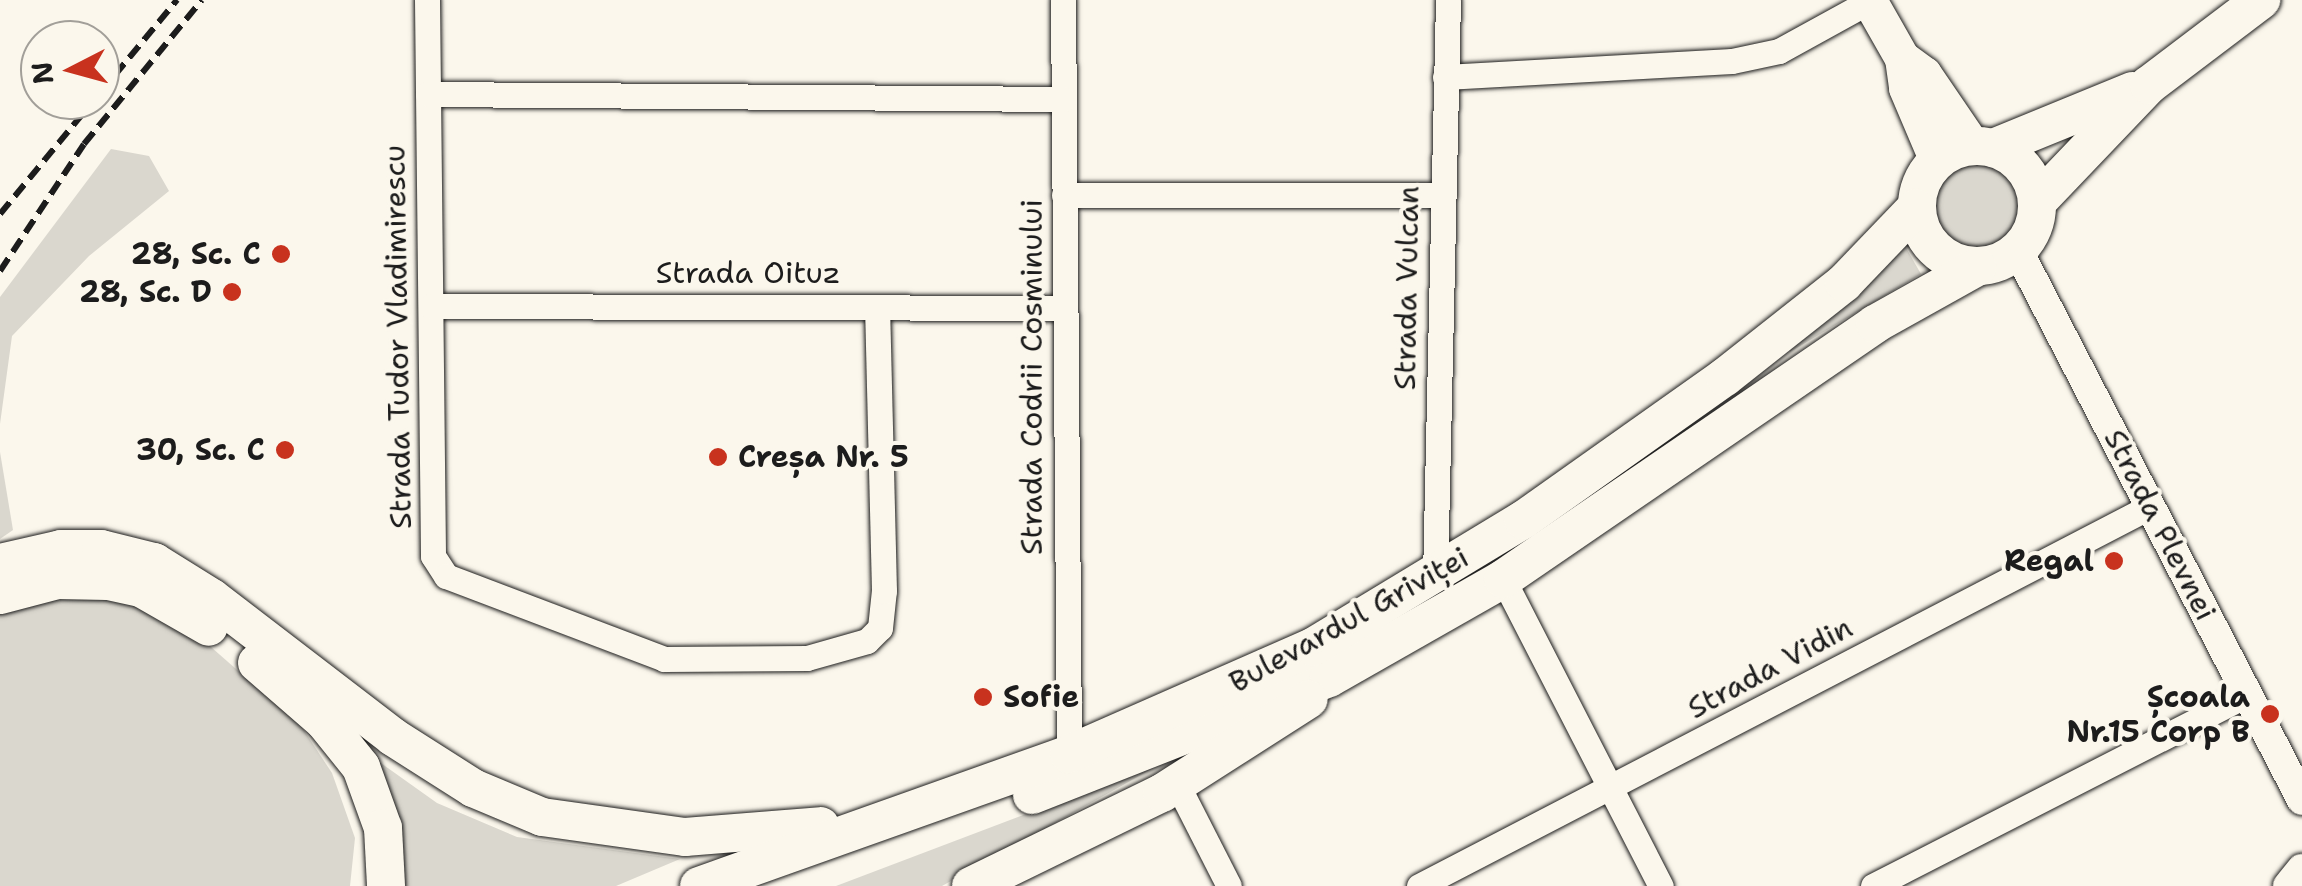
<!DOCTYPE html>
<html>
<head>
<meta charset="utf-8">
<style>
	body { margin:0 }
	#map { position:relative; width:2302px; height:886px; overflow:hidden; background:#fbf7ec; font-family:"Shantell Sans",sans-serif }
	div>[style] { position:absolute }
	.green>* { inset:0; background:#dad7ce }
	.round { border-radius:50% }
	.roads { filter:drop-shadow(0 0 2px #1c1c1c) drop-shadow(0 0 2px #1c1c1c) }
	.minor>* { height:25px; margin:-12.5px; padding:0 12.5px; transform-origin:12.5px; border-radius:12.5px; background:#fbf7ec }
	.tertiary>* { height:30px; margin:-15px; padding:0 15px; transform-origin:15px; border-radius:15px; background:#fbf7ec }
	.secondary>* { height:35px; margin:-17.5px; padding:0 17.5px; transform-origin:17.5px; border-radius:17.5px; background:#fbf7ec }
	.primary>* { height:38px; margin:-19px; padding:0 19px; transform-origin:19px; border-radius:19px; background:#fbf7ec }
	.primary>.ring { margin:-19px; padding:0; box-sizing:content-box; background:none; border:38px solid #fbf7ec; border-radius:50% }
	.rail>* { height:6px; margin-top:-3px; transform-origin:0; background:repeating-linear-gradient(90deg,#1c1c1c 0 15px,transparent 0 23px) }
	.dots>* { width:28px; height:28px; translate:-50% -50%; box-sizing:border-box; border:5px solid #fbf7ec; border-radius:50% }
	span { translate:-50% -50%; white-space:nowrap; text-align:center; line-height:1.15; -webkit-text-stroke:8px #fbf7ec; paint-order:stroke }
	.poi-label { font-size:30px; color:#1c1c1c; font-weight:700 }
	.right { translate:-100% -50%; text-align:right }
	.left { translate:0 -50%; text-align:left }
	.street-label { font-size:30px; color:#1c1c1c }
	.north { position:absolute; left:20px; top:20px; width:100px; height:100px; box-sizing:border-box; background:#fbf7ec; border:2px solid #a29f99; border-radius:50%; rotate:264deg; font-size:28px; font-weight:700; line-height:40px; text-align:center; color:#1c1c1c }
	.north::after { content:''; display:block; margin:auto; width:35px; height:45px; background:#c8321e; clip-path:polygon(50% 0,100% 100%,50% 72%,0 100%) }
</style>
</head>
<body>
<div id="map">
	<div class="green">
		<i style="clip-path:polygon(111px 149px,149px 156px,169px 191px,89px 256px,12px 336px,0 424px,0 297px)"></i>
		<i class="round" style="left:1930px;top:159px;width:94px;height:94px"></i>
		<i style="clip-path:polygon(1905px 246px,1921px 274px,1790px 352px,1786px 345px)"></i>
		<i style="clip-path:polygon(0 452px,13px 530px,0 539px)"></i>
		<i style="clip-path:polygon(102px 590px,203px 640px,301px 726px,332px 773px,355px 838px,350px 886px,0 886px,0 612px)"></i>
		<i style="clip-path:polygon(378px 761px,437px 803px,517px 837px,680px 859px,616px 886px,391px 886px)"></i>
		<i style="clip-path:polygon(1166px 761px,942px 886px,836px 886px)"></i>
	</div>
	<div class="roads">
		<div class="minor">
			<i style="left:427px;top:0;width:556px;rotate:89.38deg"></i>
			<i style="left:433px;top:556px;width:24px;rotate:57deg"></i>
			<i style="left:446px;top:576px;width:233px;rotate:20.8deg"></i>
			<i style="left:664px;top:659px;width:143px;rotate:-0.4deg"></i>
			<i style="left:807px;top:658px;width:62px;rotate:-15.8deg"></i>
			<i style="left:867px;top:641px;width:18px;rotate:-45deg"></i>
			<i style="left:880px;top:628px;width:37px;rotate:-84deg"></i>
			<i style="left:884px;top:591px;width:284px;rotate:-91.4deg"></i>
			<i style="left:1063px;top:0;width:754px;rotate:89.54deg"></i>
			<i style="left:1445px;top:77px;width:287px;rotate:-3.2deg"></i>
			<i style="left:1732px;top:61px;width:48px;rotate:-12deg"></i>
			<i style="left:1779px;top:51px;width:104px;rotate:-28.8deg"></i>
			<i style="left:428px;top:94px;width:635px;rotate:0.45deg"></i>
			<i style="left:1064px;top:195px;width:377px"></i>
			<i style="left:431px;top:306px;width:633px;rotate:0.18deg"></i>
			<i style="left:1435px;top:577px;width:577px;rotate:-88.71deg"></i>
			<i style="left:1503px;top:579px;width:345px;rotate:62.8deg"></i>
			<i style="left:1177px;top:784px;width:114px;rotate:63deg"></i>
			<i style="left:1419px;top:886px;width:825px;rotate:-27.43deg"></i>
			<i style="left:1873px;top:886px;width:419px;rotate:-27.1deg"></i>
		</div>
		<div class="tertiary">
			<i style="left:2018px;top:251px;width:618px;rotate:62.65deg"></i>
			<i style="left:2288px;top:886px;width:22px;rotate:-51deg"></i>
		</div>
		<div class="secondary">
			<i style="left:1869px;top:0;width:67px;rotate:60.4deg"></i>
			<i style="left:1902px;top:58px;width:30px;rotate:82deg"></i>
			<i style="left:1906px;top:88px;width:79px;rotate:67deg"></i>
			<i style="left:1902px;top:58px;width:27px;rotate:36deg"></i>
			<i style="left:1924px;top:74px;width:87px;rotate:55.8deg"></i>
		</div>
		<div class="primary">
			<i class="ring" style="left:1917px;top:146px;width:82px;height:82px"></i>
			<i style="left:1993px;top:148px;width:151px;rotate:-22.2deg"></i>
			<i style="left:2037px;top:202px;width:162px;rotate:-46.3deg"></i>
			<i style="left:2149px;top:85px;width:141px;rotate:-37.2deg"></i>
			<i style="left:0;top:563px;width:63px;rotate:-12.9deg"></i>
			<i style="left:61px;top:549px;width:40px"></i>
			<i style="left:101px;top:549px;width:55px;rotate:13.8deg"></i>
			<i style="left:154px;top:562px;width:68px;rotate:31.8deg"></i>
			<i style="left:212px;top:598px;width:228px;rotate:37.5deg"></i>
			<i style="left:393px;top:737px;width:95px;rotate:32.5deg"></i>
			<i style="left:473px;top:788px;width:75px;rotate:22.8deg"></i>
			<i style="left:542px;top:817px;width:144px;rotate:8deg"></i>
			<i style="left:685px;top:837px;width:136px;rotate:-4.6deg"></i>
			<i style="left:0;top:595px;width:59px;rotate:-14.7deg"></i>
			<i style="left:57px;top:580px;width:51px;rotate:1.1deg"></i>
			<i style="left:108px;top:581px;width:34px;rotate:12deg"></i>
			<i style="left:141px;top:588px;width:78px;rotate:29.8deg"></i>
			<i style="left:257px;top:663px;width:89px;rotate:40.9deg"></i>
			<i style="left:324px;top:721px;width:59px;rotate:51.2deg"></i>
			<i style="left:361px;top:767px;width:65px;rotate:70.2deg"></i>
			<i style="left:383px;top:828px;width:58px;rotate:87deg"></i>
			<i style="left:1032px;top:795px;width:319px;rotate:-21.5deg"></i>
			<i style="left:1329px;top:678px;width:200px;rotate:-29.6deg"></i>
			<i style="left:1503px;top:579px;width:451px;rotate:-34.4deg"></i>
			<i style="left:1875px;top:324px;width:117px;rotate:-29.2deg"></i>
			<i style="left:699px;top:886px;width:393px;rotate:-19.6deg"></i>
			<i style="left:1069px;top:754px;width:266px;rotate:-23.7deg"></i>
			<i style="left:1313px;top:647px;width:245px;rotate:-31.2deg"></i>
			<i style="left:1523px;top:520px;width:247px;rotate:-35.3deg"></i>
			<i style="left:1725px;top:377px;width:152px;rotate:-38.3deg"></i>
			<i style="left:1844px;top:283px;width:104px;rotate:-46.2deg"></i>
			<i style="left:971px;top:886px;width:212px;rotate:-26deg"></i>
			<i style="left:1162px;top:793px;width:174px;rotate:-32.6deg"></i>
		</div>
	</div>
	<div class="rail">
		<i style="left:100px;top:93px;width:121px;rotate:-50.4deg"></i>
		<i style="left:0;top:214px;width:148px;rotate:-50.5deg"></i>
		<i style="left:0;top:271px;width:152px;rotate:-56.5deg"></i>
		<i style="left:84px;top:144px;width:186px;rotate:-50.7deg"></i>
	</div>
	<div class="dots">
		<i style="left:281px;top:254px;background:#c8321e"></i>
		<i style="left:232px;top:292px;background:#c8321e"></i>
		<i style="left:285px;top:450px;background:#c8321e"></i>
		<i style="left:718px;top:457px;background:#c8321e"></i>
		<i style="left:2114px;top:561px;background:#c8321e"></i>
		<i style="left:983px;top:697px;background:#c8321e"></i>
		<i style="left:2270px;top:714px;background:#c8321e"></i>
	</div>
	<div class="poi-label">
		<span class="right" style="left:261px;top:254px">28, Sc. C</span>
		<span class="right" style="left:212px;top:292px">28, Sc. D</span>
		<span class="right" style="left:265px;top:450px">30, Sc. C</span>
		<span class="left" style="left:738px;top:457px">Creșa Nr. 5</span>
		<span class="right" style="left:2094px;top:561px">Regal</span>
		<span class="left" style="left:1003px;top:697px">Sofie</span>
		<span class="right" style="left:2250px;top:714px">Școala<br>Nr.15 Corp B</span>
	</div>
	<div class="street-label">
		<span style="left:748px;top:273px">Strada Oituz</span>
		<span style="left:1407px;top:288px;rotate:-89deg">Strada Vulcan</span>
		<span style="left:398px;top:337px;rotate:-91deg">Strada Tudor Vladimirescu</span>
		<span style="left:1032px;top:377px;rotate:-90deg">Strada Codrii Cosminului</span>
		<span style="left:2160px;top:525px;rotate:63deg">Strada Plevnei</span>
		<span style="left:1349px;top:620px;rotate:-29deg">Bulevardul Griviței</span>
		<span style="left:1770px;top:668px;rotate:-28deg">Strada Vidin</span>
	</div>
	<div class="north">N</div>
</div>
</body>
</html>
